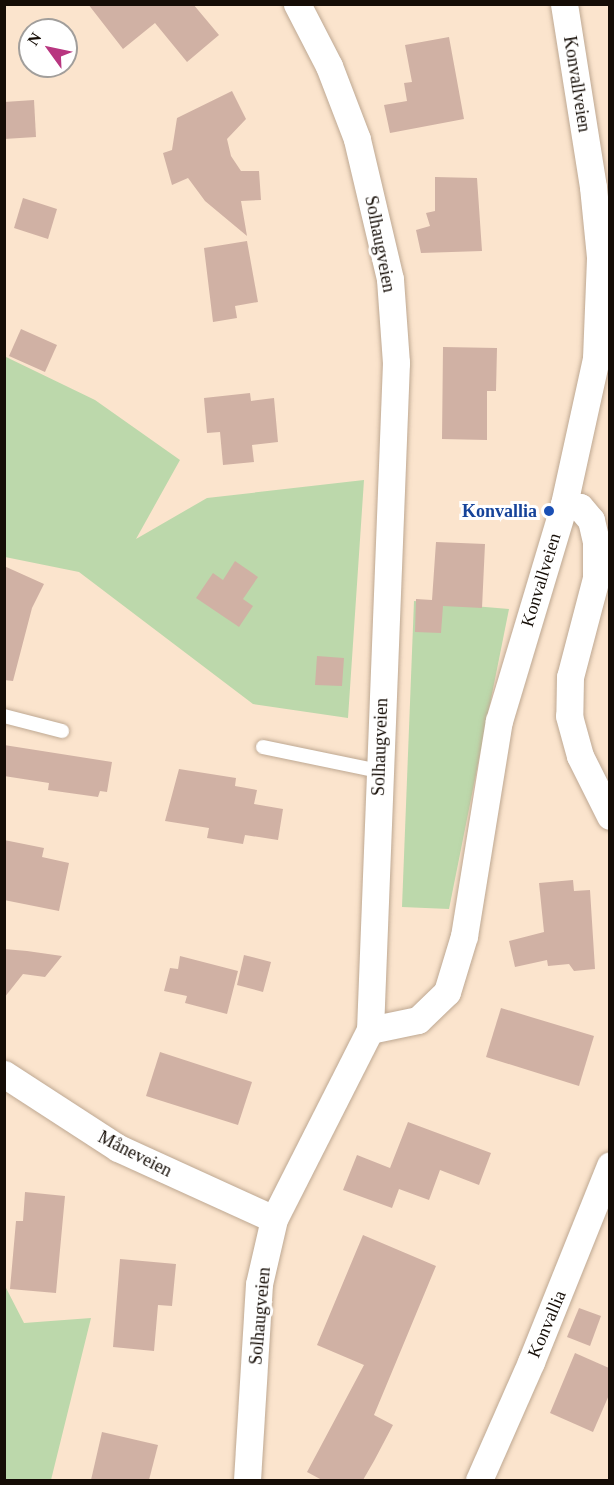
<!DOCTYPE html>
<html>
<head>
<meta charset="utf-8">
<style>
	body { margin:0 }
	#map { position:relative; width:614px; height:1485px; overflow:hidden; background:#fbe4cd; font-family:"Times New Roman",serif }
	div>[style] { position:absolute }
	.green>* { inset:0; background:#bcd8ab }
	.building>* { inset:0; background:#d0b1a4 }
	.roads { filter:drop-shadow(0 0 2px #bea892) drop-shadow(0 0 2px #bea892) }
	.service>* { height:14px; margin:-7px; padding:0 7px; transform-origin:7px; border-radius:7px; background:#fff }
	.minor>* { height:27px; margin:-13.5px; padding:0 13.5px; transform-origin:13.5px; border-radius:13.5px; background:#fff }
	.dots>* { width:16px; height:16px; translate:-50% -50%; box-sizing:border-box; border:3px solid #fff; border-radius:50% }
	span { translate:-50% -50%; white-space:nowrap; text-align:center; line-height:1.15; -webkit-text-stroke:6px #fff; paint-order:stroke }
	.street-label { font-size:18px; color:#150d06 }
	.transit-label { font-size:18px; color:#164399; font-weight:700 }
	.right { translate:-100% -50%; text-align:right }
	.frame { position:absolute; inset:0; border:6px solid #150d06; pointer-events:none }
	.north { position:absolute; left:18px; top:18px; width:60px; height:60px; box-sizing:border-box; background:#fff; border:2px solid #a19e9b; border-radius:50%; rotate:303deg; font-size:16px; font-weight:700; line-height:24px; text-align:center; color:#150d06 }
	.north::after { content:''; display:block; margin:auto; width:21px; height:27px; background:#b83680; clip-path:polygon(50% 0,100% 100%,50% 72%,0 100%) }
</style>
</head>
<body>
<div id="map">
	<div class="green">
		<i style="clip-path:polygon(4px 356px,95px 400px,180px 460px,136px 539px,207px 498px,364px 480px,348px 718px,253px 704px,79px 572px,5px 557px)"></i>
		<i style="clip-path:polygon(414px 601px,509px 609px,449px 909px,402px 907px)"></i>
		<i style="clip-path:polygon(4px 1284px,24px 1323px,91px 1318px,51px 1480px,5px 1480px)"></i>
	</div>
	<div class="building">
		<i style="clip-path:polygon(88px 4px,193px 4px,219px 35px,187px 62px,155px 23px,123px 49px)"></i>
		<i style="clip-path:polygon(449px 37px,464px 119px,390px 133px,384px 105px,407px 101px,404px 83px,412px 82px,405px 45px)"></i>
		<i style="clip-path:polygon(232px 91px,246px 119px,227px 139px,231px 156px,241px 171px,259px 171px,261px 200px,241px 201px,247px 236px,205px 201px,188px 178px,172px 185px,163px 153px,172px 150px,177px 118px)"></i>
		<i style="clip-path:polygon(34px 100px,36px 137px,4px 139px,4px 102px)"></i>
		<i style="clip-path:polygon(435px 177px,477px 178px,482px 251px,421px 253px,416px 230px,430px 226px,426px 213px,435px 211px)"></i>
		<i style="clip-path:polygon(23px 198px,57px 209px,48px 239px,14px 228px)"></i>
		<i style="clip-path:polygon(247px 241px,258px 302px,235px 306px,237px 318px,213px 322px,204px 248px)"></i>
		<i style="clip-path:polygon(21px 329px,57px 345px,45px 372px,9px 356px)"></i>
		<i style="clip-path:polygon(443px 347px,497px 348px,496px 391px,487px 391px,487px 440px,442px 439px)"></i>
		<i style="clip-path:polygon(250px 393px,251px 401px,274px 398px,278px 442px,252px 445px,254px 462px,223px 465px,220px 432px,207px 433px,204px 398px)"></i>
		<i style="clip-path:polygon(436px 542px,485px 544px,482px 608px,443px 606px,441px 633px,415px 632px,416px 599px,432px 600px)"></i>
		<i style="clip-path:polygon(235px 561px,258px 577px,243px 599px,253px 606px,239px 627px,196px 598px,213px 573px,223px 580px)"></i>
		<i style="clip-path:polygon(4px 566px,44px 584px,32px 608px,13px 681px,4px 680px)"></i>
		<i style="clip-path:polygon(317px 656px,344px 658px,342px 686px,315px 685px)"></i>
		<i style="clip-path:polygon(4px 745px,112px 762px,107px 792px,100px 791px,98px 797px,48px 790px,49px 783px,4px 776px)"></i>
		<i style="clip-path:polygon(179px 769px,236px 778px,235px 786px,257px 790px,254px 804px,283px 809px,278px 840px,245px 835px,243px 844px,207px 838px,209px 828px,165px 821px)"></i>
		<i style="clip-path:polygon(4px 840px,44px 848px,42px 857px,69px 863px,59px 911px,4px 900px)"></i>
		<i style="clip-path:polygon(573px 880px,574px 891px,590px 890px,595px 969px,574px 971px,569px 964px,548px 966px,547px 960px,515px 967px,509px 941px,544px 932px,539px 883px)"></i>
		<i style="clip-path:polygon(4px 949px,27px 951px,62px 956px,45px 977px,23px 974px,4px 998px)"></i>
		<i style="clip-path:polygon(244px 955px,271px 962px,263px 992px,237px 985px)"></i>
		<i style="clip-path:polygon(180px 956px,238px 971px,227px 1014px,185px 1003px,187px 996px,164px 991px,170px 968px,178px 969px)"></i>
		<i style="clip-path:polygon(501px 1008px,594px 1036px,579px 1086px,486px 1057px)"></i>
		<i style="clip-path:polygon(160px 1052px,252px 1082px,238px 1125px,146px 1096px)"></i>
		<i style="clip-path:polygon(408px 1122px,491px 1153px,479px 1185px,440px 1170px,429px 1200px,399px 1189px,392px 1208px,343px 1190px,357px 1155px,390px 1168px)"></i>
		<i style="clip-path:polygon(25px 1192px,65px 1196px,56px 1293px,10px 1289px,16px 1221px,23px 1221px)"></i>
		<i style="clip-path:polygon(363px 1235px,436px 1266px,374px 1415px,393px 1425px,374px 1461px,363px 1480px,322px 1480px,307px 1472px,364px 1365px,317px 1345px)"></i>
		<i style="clip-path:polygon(120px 1259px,176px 1264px,172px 1306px,158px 1305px,154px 1351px,113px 1347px)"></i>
		<i style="clip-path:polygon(579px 1308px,601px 1316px,590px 1346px,567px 1337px)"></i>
		<i style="clip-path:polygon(575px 1353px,609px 1368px,609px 1395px,593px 1432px,550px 1413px)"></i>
		<i style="clip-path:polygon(102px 1432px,158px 1445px,149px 1480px,91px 1480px)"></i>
	</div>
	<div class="roads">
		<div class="service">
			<i style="left:4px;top:716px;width:60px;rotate:14.5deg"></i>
			<i style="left:263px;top:747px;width:118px;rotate:11.7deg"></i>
		</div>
		<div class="minor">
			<i style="left:564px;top:504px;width:16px;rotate:11deg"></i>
			<i style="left:580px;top:507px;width:17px;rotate:50deg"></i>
			<i style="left:591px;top:520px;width:23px;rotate:77deg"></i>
			<i style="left:596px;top:542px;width:36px;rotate:90deg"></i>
			<i style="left:596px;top:578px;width:102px;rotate:104.7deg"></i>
			<i style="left:570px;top:677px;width:39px;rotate:91deg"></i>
			<i style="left:569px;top:716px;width:41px;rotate:74.6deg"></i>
			<i style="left:580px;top:756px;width:67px;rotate:63.4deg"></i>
			<i style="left:370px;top:1030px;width:49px;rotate:-11.8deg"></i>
			<i style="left:418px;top:1020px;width:40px;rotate:-44deg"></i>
			<i style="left:447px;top:992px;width:59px;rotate:-73.1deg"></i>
			<i style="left:464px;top:936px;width:218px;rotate:-80.8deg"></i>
			<i style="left:499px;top:721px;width:227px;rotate:-73.3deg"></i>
			<i style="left:564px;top:504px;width:149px;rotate:-77.6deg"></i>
			<i style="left:596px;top:358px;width:101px;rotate:-87.7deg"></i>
			<i style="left:600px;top:257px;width:70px;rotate:-95.7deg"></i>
			<i style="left:593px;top:187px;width:185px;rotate:-99deg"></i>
			<i style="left:4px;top:1074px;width:136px;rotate:33deg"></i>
			<i style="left:118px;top:1148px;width:171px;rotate:24.5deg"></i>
			<i style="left:247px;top:1480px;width:196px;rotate:-86.5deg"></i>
			<i style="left:259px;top:1284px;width:67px;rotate:-77deg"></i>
			<i style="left:274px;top:1219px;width:212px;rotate:-63.1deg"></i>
			<i style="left:370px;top:1030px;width:668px;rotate:-87.77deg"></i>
			<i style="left:396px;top:363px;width:84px;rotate:-94.1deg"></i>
			<i style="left:390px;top:279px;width:144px;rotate:-103.3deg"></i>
			<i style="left:357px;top:139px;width:78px;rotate:-111deg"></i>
			<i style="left:329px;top:66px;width:70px;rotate:-117.3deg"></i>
			<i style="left:479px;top:1480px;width:129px;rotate:-66.2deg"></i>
			<i style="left:531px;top:1362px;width:212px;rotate:-68.1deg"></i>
		</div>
	</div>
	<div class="dots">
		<i style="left:549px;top:511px;background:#1a4fb4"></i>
	</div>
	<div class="street-label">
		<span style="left:577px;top:84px;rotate:81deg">Konvallveien</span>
		<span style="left:380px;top:244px;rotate:79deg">Solhaugveien</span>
		<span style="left:541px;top:580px;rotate:-73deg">Konvallveien</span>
		<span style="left:380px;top:747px;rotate:-88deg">Solhaugveien</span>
		<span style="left:135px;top:1154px;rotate:27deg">Måneveien</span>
		<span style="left:260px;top:1316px;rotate:-85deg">Solhaugveien</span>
		<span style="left:547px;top:1324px;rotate:-67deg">Konvallia</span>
	</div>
	<div class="transit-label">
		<span class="right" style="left:537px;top:511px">Konvallia</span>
	</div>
	<div class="frame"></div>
	<div class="north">N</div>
</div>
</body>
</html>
